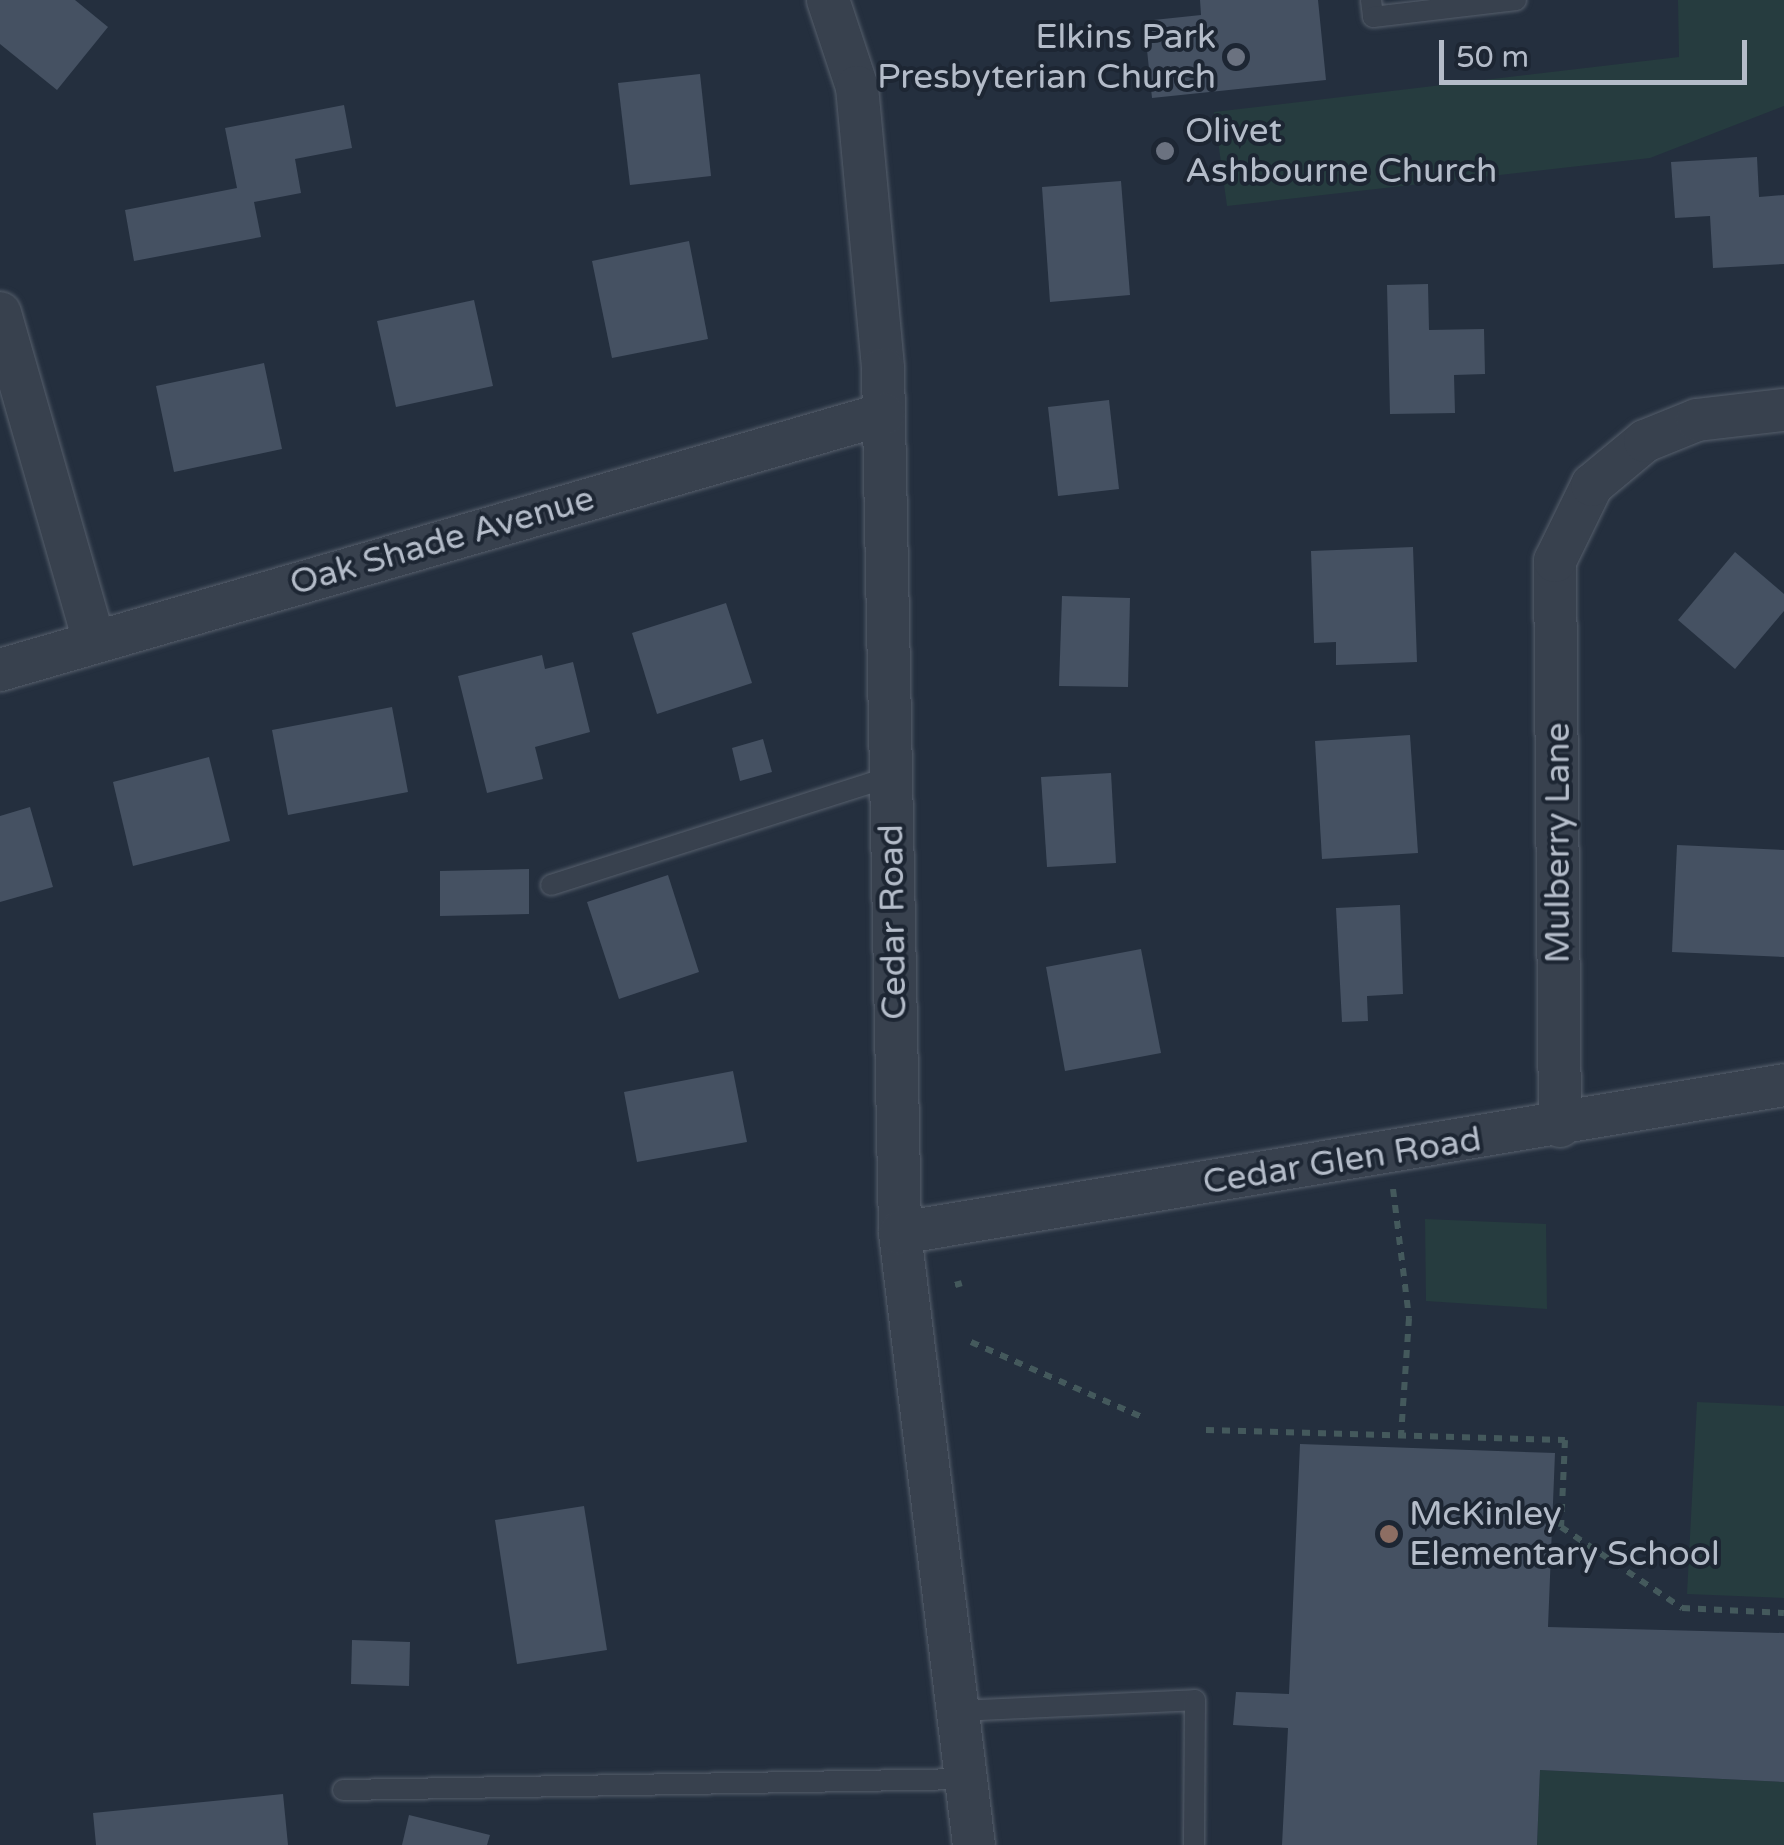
<!DOCTYPE html>
<html>
<head>
<meta charset="utf-8">
<style>
	body { margin:0 }
	#map { position:relative; width:1784px; height:1845px; overflow:hidden; background:#242f3e; font-family:"Varela Round",sans-serif }
	div>[style] { position:absolute }
	.green>* { inset:0; background:#263c3f }
	.building>* { inset:0; background:#455162 }
	.path>* { height:6px; margin-top:-3px; transform-origin:0; background:repeating-linear-gradient(90deg,#44595c 0 8px,transparent 0 16px) }
	.roads { filter:drop-shadow(0 0 2px #565f6c) drop-shadow(0 0 2px #565f6c) }
	.lane>* { height:20px; margin:-10px; padding:0 10px; transform-origin:10px; border-radius:10px; background:#38414e }
	.street>* { height:42px; margin:-21px; padding:0 21px; transform-origin:21px; border-radius:21px; background:#38414e }
	.dots>* { width:28px; height:28px; translate:-50% -50%; box-sizing:border-box; border:5px solid #1d2633; border-radius:50% }
	span { translate:-50% -50%; white-space:nowrap; text-align:center; line-height:1.15; -webkit-text-stroke:8px #1d2633; paint-order:stroke }
	.poi-label { font-size:35px; color:#b4bcc9 }
	.right { translate:-100% -50%; text-align:right }
	.left { translate:0 -50%; text-align:left }
	.street-label { font-size:35px; color:#b4bcc9 }
	.scale { position:absolute; left:1439px; top:40px; width:308px; height:45px; box-sizing:border-box; border:5px solid #b4bcc9; border-top:0; padding-left:12px; font-size:30px; line-height:35px; white-space:nowrap; color:#b4bcc9; -webkit-text-stroke:8px #1d2633; paint-order:stroke }
</style>
</head>
<body>
<div id="map">
	<div class="green">
		<i style="clip-path:polygon(1678px 0,1784px 0,1784px 106px,1650px 158px,1227px 206px,1214px 112px,1679px 57px)"></i>
		<i style="clip-path:polygon(1425px 1219px,1546px 1224px,1547px 1309px,1426px 1301px)"></i>
		<i style="clip-path:polygon(1697px 1402px,1784px 1406px,1784px 1598px,1687px 1594px)"></i>
		<i style="clip-path:polygon(1540px 1770px,1784px 1782px,1784px 1845px,1537px 1845px)"></i>
	</div>
	<div class="building">
		<i style="clip-path:polygon(0 0,75px 0,108px 27px,57px 90px,0 44px)"></i>
		<i style="clip-path:polygon(1200px 0,1318px 0,1326px 80px,1152px 98px,1144px 21px,1201px 15px)"></i>
		<i style="clip-path:polygon(700px 74px,711px 176px,630px 185px,618px 83px)"></i>
		<i style="clip-path:polygon(344px 105px,352px 148px,295px 159px,301px 193px,254px 202px,261px 237px,134px 261px,125px 210px,237px 188px,225px 128px)"></i>
		<i style="clip-path:polygon(1757px 157px,1759px 197px,1784px 195px,1784px 264px,1713px 268px,1710px 216px,1675px 218px,1671px 162px)"></i>
		<i style="clip-path:polygon(1121px 181px,1130px 295px,1050px 302px,1042px 187px)"></i>
		<i style="clip-path:polygon(689px 241px,708px 339px,612px 358px,592px 261px)"></i>
		<i style="clip-path:polygon(1428px 284px,1429px 330px,1484px 329px,1485px 374px,1454px 375px,1455px 413px,1390px 414px,1387px 285px)"></i>
		<i style="clip-path:polygon(474px 300px,493px 386px,396px 407px,377px 321px)"></i>
		<i style="clip-path:polygon(264px 363px,282px 449px,174px 472px,156px 386px)"></i>
		<i style="clip-path:polygon(1109px 400px,1119px 489px,1058px 496px,1048px 407px)"></i>
		<i style="clip-path:polygon(1413px 547px,1417px 662px,1336px 665px,1336px 642px,1314px 643px,1311px 551px)"></i>
		<i style="clip-path:polygon(1735px 552px,1784px 594px,1784px 611px,1735px 669px,1678px 620px)"></i>
		<i style="clip-path:polygon(1062px 596px,1130px 598px,1128px 687px,1059px 686px)"></i>
		<i style="clip-path:polygon(726px 603px,752px 683px,657px 714px,632px 633px)"></i>
		<i style="clip-path:polygon(542px 655px,545px 669px,573px 662px,590px 732px,535px 747px,543px 779px,487px 793px,458px 676px)"></i>
		<i style="clip-path:polygon(392px 707px,408px 792px,288px 815px,272px 730px)"></i>
		<i style="clip-path:polygon(1410px 735px,1418px 853px,1322px 859px,1315px 741px)"></i>
		<i style="clip-path:polygon(763px 739px,772px 772px,740px 781px,732px 748px)"></i>
		<i style="clip-path:polygon(209px 757px,230px 841px,133px 866px,113px 782px)"></i>
		<i style="clip-path:polygon(1111px 773px,1116px 863px,1047px 867px,1041px 777px)"></i>
		<i style="clip-path:polygon(30px 807px,53px 887px,0 902px,0 816px)"></i>
		<i style="clip-path:polygon(1677px 845px,1784px 850px,1784px 957px,1672px 952px)"></i>
		<i style="clip-path:polygon(529px 869px,529px 914px,440px 916px,440px 871px)"></i>
		<i style="clip-path:polygon(668px 875px,699px 972px,619px 999px,587px 902px)"></i>
		<i style="clip-path:polygon(1400px 905px,1403px 994px,1367px 996px,1368px 1021px,1342px 1022px,1336px 908px)"></i>
		<i style="clip-path:polygon(1141px 949px,1161px 1053px,1065px 1071px,1046px 967px)"></i>
		<i style="clip-path:polygon(733px 1071px,747px 1142px,637px 1162px,624px 1092px)"></i>
		<i style="clip-path:polygon(1300px 1444px,1555px 1453px,1548px 1627px,1784px 1633px,1784px 1782px,1540px 1770px,1537px 1845px,1282px 1845px,1288px 1728px,1233px 1725px,1236px 1692px,1289px 1694px)"></i>
		<i style="clip-path:polygon(584px 1506px,607px 1650px,517px 1664px,495px 1520px)"></i>
		<i style="clip-path:polygon(352px 1640px,410px 1642px,409px 1686px,351px 1684px)"></i>
		<i style="clip-path:polygon(283px 1794px,288px 1845px,96px 1845px,93px 1813px)"></i>
		<i style="clip-path:polygon(409px 1815px,490px 1835px,487px 1845px,402px 1845px)"></i>
	</div>
	<div class="path">
		<i style="left:1393px;top:1189px;width:130px;rotate:82.9deg"></i>
		<i style="left:1409px;top:1318px;width:118px;rotate:93.9deg"></i>
		<i style="left:955px;top:1285px;width:7px;rotate:-16deg"></i>
		<i style="left:971px;top:1342px;width:191px;rotate:23.7deg"></i>
		<i style="left:1206px;top:1430px;width:359px;rotate:1.6deg"></i>
		<i style="left:1565px;top:1440px;width:87px;rotate:92.6deg"></i>
		<i style="left:1561px;top:1527px;width:146px;rotate:33.8deg"></i>
		<i style="left:1682px;top:1608px;width:102px;rotate:2.8deg"></i>
	</div>
	<div class="roads">
		<div class="lane">
			<i style="left:1371px;top:0;width:17px;rotate:83deg"></i>
			<i style="left:1373px;top:17px;width:144px;rotate:-6.8deg"></i>
			<i style="left:551px;top:885px;width:356px;rotate:-17.7deg"></i>
			<i style="left:957px;top:1711px;width:238px;rotate:-2.6deg"></i>
			<i style="left:1195px;top:1700px;width:145px;rotate:90.4deg"></i>
			<i style="left:343px;top:1790px;width:623px;rotate:-1.01deg"></i>
		</div>
		<div class="street">
			<i style="left:828px;top:0;width:92px;rotate:71.6deg"></i>
			<i style="left:857px;top:87px;width:283px;rotate:84.7deg"></i>
			<i style="left:883px;top:369px;width:864px;rotate:88.87deg"></i>
			<i style="left:900px;top:1233px;width:616px;rotate:83.11deg"></i>
			<i style="left:0;top:313px;width:341px;rotate:74deg"></i>
			<i style="left:0;top:670px;width:920px;rotate:-16.15deg"></i>
			<i style="left:1560px;top:1126px;width:565px;rotate:-90.51deg"></i>
			<i style="left:1555px;top:561px;width:85px;rotate:-64deg"></i>
			<i style="left:1592px;top:485px;width:69px;rotate:-39.7deg"></i>
			<i style="left:1645px;top:441px;width:56px;rotate:-22deg"></i>
			<i style="left:1697px;top:420px;width:88px;rotate:-6.6deg"></i>
			<i style="left:900px;top:1233px;width:896px;rotate:-9.5deg"></i>
		</div>
	</div>
	<div class="dots">
		<i style="left:1236px;top:57px;background:#6b7280"></i>
		<i style="left:1165px;top:151px;background:#6b7280"></i>
		<i style="left:1389px;top:1534px;background:#8d6e63"></i>
	</div>
	<div class="poi-label">
		<span class="right" style="left:1216px;top:57px">Elkins Park<br>Presbyterian Church</span>
		<span class="left" style="left:1185px;top:151px">Olivet<br>Ashbourne Church</span>
		<span class="left" style="left:1409px;top:1534px">McKinley<br>Elementary School</span>
	</div>
	<div class="street-label">
		<span style="left:442px;top:541px;rotate:-16deg">Oak Shade Avenue</span>
		<span style="left:1558px;top:843px;rotate:-90deg">Mulberry Lane</span>
		<span style="left:893px;top:922px;rotate:-91deg">Cedar Road</span>
		<span style="left:1342px;top:1161px;rotate:-9deg">Cedar Glen Road</span>
	</div>
	<div class="scale">50 m</div>
</div>
</body>
</html>
